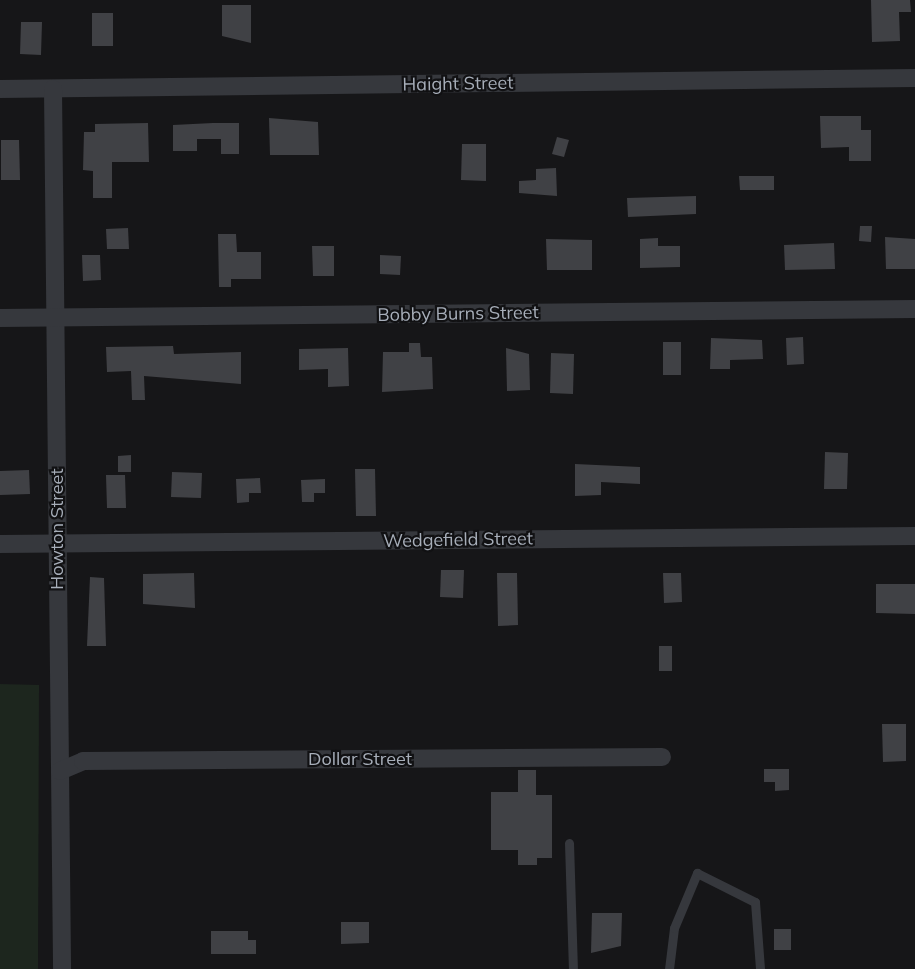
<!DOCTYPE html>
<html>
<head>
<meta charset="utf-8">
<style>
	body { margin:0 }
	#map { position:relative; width:915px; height:969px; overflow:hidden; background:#161618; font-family:Mulish,sans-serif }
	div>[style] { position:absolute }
	.green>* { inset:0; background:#1d261e }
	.building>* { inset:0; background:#404145 }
	.lane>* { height:9px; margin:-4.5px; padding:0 4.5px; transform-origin:4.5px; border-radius:4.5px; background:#36383d }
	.street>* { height:18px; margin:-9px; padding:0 9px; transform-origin:9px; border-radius:9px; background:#36383d }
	span { translate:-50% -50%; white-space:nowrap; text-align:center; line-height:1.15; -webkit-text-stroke:4.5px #111113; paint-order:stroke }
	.street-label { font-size:18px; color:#a7aeb9 }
</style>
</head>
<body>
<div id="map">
	<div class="green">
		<i style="clip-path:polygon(0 684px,39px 685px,38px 969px,0 969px)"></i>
	</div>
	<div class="building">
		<i style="clip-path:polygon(871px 0,910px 0,911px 12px,899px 12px,900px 41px,872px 42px)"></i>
		<i style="clip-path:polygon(222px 5px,251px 5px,251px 43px,222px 36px)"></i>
		<i style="clip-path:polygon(92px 13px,113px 13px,113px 46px,92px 46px)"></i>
		<i style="clip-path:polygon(21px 22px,42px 22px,41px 55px,20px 54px)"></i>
		<i style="clip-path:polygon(820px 116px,861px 116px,861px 130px,871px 130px,871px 161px,849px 161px,849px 147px,821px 148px)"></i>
		<i style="clip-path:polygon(269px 118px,318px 122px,319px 155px,270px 155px)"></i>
		<i style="clip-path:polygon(148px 123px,149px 162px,112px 162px,112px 198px,93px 198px,93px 171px,83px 170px,84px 132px,95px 132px,95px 124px)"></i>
		<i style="clip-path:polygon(213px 123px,239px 123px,239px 154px,221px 154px,221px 139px,197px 139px,197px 151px,173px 151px,173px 125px)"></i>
		<i style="clip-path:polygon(557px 137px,569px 140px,564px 157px,552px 154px)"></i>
		<i style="clip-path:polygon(1px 140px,19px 140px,20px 180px,1px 180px)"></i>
		<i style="clip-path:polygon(462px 144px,486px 144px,486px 181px,461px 180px)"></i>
		<i style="clip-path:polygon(556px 168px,557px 196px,519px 193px,519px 181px,536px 180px,536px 169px)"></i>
		<i style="clip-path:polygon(739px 176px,774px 176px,774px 190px,740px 190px)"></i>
		<i style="clip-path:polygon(696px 196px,696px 214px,628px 217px,627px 198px)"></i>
		<i style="clip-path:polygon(860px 226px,872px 226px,871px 242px,859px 241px)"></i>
		<i style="clip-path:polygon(128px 228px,129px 249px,107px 249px,106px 229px)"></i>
		<i style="clip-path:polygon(218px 234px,236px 234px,237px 252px,261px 252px,261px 279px,231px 279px,231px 287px,219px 287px)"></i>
		<i style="clip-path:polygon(885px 237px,915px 239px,915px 269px,886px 269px)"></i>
		<i style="clip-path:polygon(658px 238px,658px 246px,680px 246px,680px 267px,640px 268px,640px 239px)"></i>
		<i style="clip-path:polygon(546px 239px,592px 240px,592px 270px,547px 270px)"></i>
		<i style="clip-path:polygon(834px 243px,835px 269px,785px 270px,784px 245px)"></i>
		<i style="clip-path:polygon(312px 246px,334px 246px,334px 276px,313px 276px)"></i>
		<i style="clip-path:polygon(82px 255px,100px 255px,101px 280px,83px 281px)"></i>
		<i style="clip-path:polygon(380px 255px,401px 256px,400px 275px,380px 274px)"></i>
		<i style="clip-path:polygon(803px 337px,804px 364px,787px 365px,786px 338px)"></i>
		<i style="clip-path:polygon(711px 338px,762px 340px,763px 359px,730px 360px,730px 369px,710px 369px)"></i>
		<i style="clip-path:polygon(663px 342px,681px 342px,681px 375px,663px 375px)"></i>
		<i style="clip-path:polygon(409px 343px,420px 343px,421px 357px,432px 357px,433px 389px,382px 392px,383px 352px,409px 352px)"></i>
		<i style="clip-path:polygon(173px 346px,174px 354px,241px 352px,241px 384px,144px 376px,145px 400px,132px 400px,131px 371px,107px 372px,106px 347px)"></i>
		<i style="clip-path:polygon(348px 348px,349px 386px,328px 387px,328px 369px,299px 370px,299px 349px)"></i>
		<i style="clip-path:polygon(506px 348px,529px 354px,530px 390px,507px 391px)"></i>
		<i style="clip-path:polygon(551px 353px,574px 354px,573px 394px,550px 393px)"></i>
		<i style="clip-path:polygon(825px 452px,848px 453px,847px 489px,824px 489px)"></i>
		<i style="clip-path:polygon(131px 455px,131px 472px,118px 472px,118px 456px)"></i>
		<i style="clip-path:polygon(575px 464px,640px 467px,640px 484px,601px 482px,601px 495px,575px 496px)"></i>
		<i style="clip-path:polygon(355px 469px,375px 469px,376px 516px,356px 516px)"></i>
		<i style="clip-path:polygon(29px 470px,30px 494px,0 495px,0 471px)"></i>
		<i style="clip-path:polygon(172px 472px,202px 473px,201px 498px,171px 497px)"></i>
		<i style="clip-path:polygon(106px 475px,125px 475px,126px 508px,107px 508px)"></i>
		<i style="clip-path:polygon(260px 478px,261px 493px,249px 493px,249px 502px,237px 503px,236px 479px)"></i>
		<i style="clip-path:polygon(325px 479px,325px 493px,314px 493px,314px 502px,302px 502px,301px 480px)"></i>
		<i style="clip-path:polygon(441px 570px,464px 570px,463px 598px,440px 597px)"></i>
		<i style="clip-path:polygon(194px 573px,195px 608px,143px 604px,143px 574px)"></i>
		<i style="clip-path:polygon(497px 573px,517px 573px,518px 625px,498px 626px)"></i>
		<i style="clip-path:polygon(663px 573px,681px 573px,682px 602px,664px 603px)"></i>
		<i style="clip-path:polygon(90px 577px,104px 578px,106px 646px,87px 646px)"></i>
		<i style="clip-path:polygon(876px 584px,915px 584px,915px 614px,876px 613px)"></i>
		<i style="clip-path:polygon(659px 646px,672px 646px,672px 671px,659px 671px)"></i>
		<i style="clip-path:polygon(882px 724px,906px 724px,906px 761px,883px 762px)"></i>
		<i style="clip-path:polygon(764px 769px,789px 769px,789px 790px,775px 791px,775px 782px,764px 782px)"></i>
		<i style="clip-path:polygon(518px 770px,536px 770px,536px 795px,552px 795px,552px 858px,537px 858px,537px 865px,518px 865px,518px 850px,491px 850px,491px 792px,518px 792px)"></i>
		<i style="clip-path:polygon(592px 913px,622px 913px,621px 946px,591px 953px)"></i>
		<i style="clip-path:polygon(341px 922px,369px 922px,369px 943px,341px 944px)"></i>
		<i style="clip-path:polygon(774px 929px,791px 929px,791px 950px,774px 950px)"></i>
		<i style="clip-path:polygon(211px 931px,248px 931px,248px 940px,256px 940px,256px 954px,211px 954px)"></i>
	</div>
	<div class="lane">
		<i style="left:569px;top:843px;width:126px;rotate:88.2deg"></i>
		<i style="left:669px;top:969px;width:41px;rotate:-83deg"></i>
		<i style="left:674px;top:928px;width:60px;rotate:-67.3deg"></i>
		<i style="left:697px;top:873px;width:65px;rotate:26.6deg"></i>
		<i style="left:755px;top:902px;width:67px;rotate:85.7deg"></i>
	</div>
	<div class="street">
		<i style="left:0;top:89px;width:915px;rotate:-0.69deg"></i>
		<i style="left:53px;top:89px;width:880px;rotate:89.41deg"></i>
		<i style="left:0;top:318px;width:915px;rotate:-0.56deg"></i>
		<i style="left:0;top:544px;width:915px;rotate:-0.5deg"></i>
		<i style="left:60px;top:771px;width:25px;rotate:-23deg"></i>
		<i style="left:83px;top:761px;width:579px;rotate:-0.4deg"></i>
	</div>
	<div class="street-label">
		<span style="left:458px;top:84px;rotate:-1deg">Haight Street</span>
		<span style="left:458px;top:314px;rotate:-1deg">Bobby Burns Street</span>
		<span style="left:57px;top:529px;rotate:-90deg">Howton Street</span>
		<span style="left:458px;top:540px;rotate:-1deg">Wedgefield Street</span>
		<span style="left:360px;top:759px">Dollar Street</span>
	</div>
</div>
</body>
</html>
